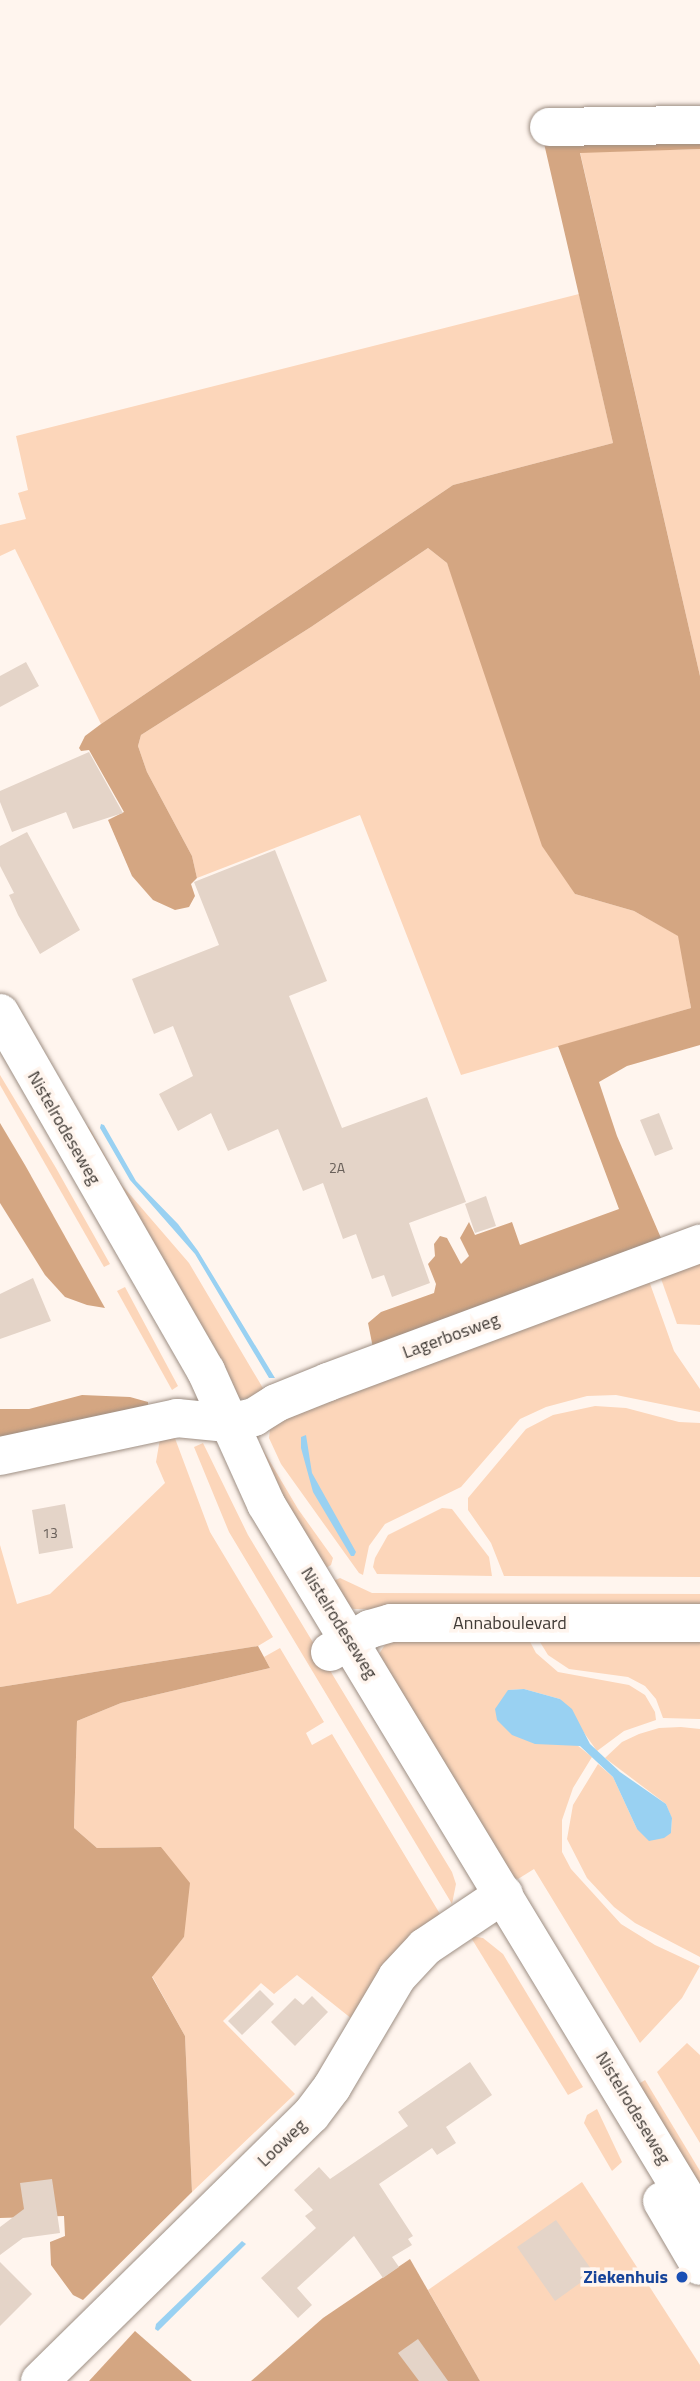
<!DOCTYPE html>
<html>
<head>
<meta charset="utf-8">
<style>
	body { margin:0 }
	#map { position:relative; width:700px; height:2381px; overflow:hidden; background:#fff5ee; font-family:"Titillium Web",sans-serif }
	div>[style] { position:absolute }
	.green>* { inset:0; background:#fcd6ba }
	.forest>* { inset:0; background:#d4a682 }
	.water>* { inset:0; background:#99d1f2 }
	.building>* { inset:0; background:#e4d4c8 }
	.roads { filter:drop-shadow(0 0 2px #9e8f84) drop-shadow(0 0 2px #9e8f84) }
	.minor>* { height:38px; margin:-19px; padding:0 19px; transform-origin:19px; border-radius:19px; background:#fff }
	.dots>* { width:19px; height:19px; translate:-50% -50%; box-sizing:border-box; border:4px solid #fff5ee; border-radius:50% }
	span { translate:-50% -50%; white-space:nowrap; text-align:center; line-height:1.15; -webkit-text-stroke:7px #fff5ee; paint-order:stroke }
	.number-label { font-size:14px; color:#69605a }
	.number-label span { -webkit-text-stroke-width:0 }
	.street-label { font-size:18px; color:#403a35 }
	.transit-label { font-size:18px; color:#164399; font-weight:700 }
	.right { translate:-100% -50%; text-align:right }
</style>
</head>
<body>
<div id="map">
	<div class="green">
		<i style="clip-path:polygon(700px 149px,700px 676px,580px 152px)"></i>
		<i style="clip-path:polygon(579px 294px,613px 443px,453px 485px,101px 724px,15px 549px,0 556px,0 525px,26px 519px,18px 493px,28px 490px,16px 436px)"></i>
		<i style="clip-path:polygon(428px 548px,447px 563px,575px 894px,634px 911px,679px 936px,691px 1008px,461px 1075px,360px 815px,197px 878px,192px 856px,147px 772px,138px 746px,141px 735px,311px 627px)"></i>
		<i style="clip-path:polygon(0 1075px,56px 1168px,110px 1264px,104px 1267px,0 1085px)"></i>
		<i style="clip-path:polygon(67px 1115px,89px 1127px,120px 1183px,189px 1263px,267px 1395px,242px 1399px,230px 1394px)"></i>
		<i style="clip-path:polygon(700px 1251px,700px 1325px,677px 1324px,659px 1273px)"></i>
		<i style="clip-path:polygon(648px 1278px,674px 1351px,700px 1389px,700px 1412px,616px 1395px,587px 1396px,546px 1407px,520px 1419px,461px 1487px,385px 1524px,369px 1546px,363px 1575px,359px 1573px,281px 1464px,269px 1438px,270px 1430px,276px 1423px)"></i>
		<i style="clip-path:polygon(125px 1287px,178px 1386px,172px 1390px,117px 1291px)"></i>
		<i style="clip-path:polygon(595px 1406px,626px 1408px,679px 1422px,700px 1423px,700px 1577px,504px 1576px,491px 1543px,468px 1510px,468px 1498px,526px 1429px,553px 1415px)"></i>
		<i style="clip-path:polygon(161px 1433px,173px 1433px,210px 1532px,273px 1637px,258px 1646px,0 1687px,0 1545px,17px 1604px,50px 1594px,165px 1483px,156px 1462px)"></i>
		<i style="clip-path:polygon(256px 1438px,298px 1509px,333px 1558px,331px 1565px,317px 1573px)"></i>
		<i style="clip-path:polygon(203px 1443px,248px 1535px,452px 1872px,456px 1884px,452px 1904px,229px 1532px,194px 1447px)"></i>
		<i style="clip-path:polygon(442px 1508px,452px 1509px,489px 1557px,492px 1576px,377px 1574px,373px 1567px,375px 1558px,388px 1535px)"></i>
		<i style="clip-path:polygon(340px 1578px,372px 1593px,700px 1594px,700px 1611px,355px 1609px,347px 1608px,325px 1585px)"></i>
		<i style="clip-path:polygon(526px 1634px,536px 1653px,558px 1672px,629px 1685px,645px 1695px,655px 1712px,656px 1720px,624px 1731px,597px 1751px,560px 1699px,524px 1689px,508px 1690px,592px 1757px,573px 1788px,562px 1820px,562px 1852px,571px 1869px,621px 1924px,655px 1945px,700px 1966px,682px 1998px,640px 2043px,534px 1869px,518px 1879px,513px 1877px,379px 1654px,388px 1640px)"></i>
		<i style="clip-path:polygon(535px 1634px,700px 1635px,700px 1719px,663px 1718px,656px 1699px,645px 1686px,628px 1677px,569px 1669px,548px 1655px)"></i>
		<i style="clip-path:polygon(280px 1648px,324px 1722px,306px 1733px,312px 1745px,332px 1734px,443px 1919px,357px 2023px,297px 1975px,274px 1994px,261px 1983px,223px 2021px,295px 2094px,192px 2192px,185px 2036px,152px 1976px,184px 1937px,161px 1847px,97px 1848px,74px 1828px,77px 1721px,121px 1703px,270px 1668px,264px 1657px)"></i>
		<i style="clip-path:polygon(681px 1727px,700px 1729px,700px 1957px,635px 1923px,614px 1907px,587px 1878px,567px 1839px,573px 1805px,598px 1764px,613px 1777px,637px 1829px,671px 1833px,672px 1819px,666px 1804px,605px 1758px,622px 1742px,639px 1734px,659px 1728px)"></i>
		<i style="clip-path:polygon(470px 1936px,483px 1938px,503px 1954px,583px 2087px,568px 2095px)"></i>
		<i style="clip-path:polygon(687px 2043px,700px 2055px,700px 2143px,657px 2072px)"></i>
		<i style="clip-path:polygon(645px 2080px,700px 2171px,700px 2207px,629px 2090px)"></i>
		<i style="clip-path:polygon(597px 2109px,622px 2162px,612px 2171px,584px 2123px,587px 2115px)"></i>
		<i style="clip-path:polygon(582px 2182px,700px 2365px,700px 2381px,480px 2381px,428px 2290px)"></i>
	</div>
	<div class="forest">
		<i style="clip-path:polygon(700px 131px,700px 149px,580px 153px,700px 676px,700px 1045px,627px 1066px,599px 1082px,617px 1136px,661px 1238px,373px 1348px,368px 1323px,381px 1312px,434px 1293px,436px 1284px,428px 1264px,435px 1256px,434px 1244px,440px 1236px,447px 1238px,461px 1264px,469px 1256px,460px 1238px,469px 1222px,475px 1235px,512px 1222px,520px 1245px,619px 1209px,558px 1046px,691px 1008px,678px 936px,634px 911px,575px 894px,542px 846px,447px 563px,428px 548px,311px 627px,141px 735px,138px 746px,147px 772px,192px 856px,197px 878px,191px 884px,195px 896px,189px 907px,175px 910px,153px 900px,132px 876px,108px 820px,124px 812px,89px 750px,81px 751px,79px 748px,85px 736px,101px 724px,453px 485px,613px 443px,543px 139px)"></i>
		<i style="clip-path:polygon(0 1123px,25px 1165px,105px 1308px,87px 1305px,65px 1297px,45px 1275px,0 1203px)"></i>
		<i style="clip-path:polygon(82px 1395px,130px 1397px,148px 1402px,148px 1414px,0 1440px,0 1409px,29px 1409px)"></i>
		<i style="clip-path:polygon(258px 1646px,270px 1668px,121px 1703px,77px 1721px,74px 1828px,97px 1848px,161px 1847px,190px 1883px,184px 1937px,152px 1977px,185px 2036px,192px 2192px,83px 2300px,73px 2295px,51px 2265px,50px 2242px,65px 2236px,64px 2216px,0 2218px,0 1687px)"></i>
		<i style="clip-path:polygon(410px 2259px,480px 2381px,251px 2381px,323px 2318px)"></i>
		<i style="clip-path:polygon(135px 2331px,192px 2381px,89px 2381px)"></i>
	</div>
	<div class="water">
		<i style="clip-path:polygon(101px 1124px,104px 1125px,136px 1181px,178px 1224px,198px 1251px,275px 1378px,269px 1378px,195px 1254px,130px 1180px,100px 1128px)"></i>
		<i style="clip-path:polygon(306px 1435px,312px 1473px,356px 1552px,354px 1556px,351px 1556px,313px 1492px,301px 1448px,301px 1437px)"></i>
		<i style="clip-path:polygon(524px 1689px,560px 1699px,572px 1709px,590px 1744px,620px 1772px,666px 1804px,672px 1818px,671px 1833px,664px 1838px,649px 1841px,637px 1829px,613px 1777px,580px 1746px,535px 1744px,512px 1735px,497px 1720px,495px 1709px,508px 1690px)"></i>
		<i style="clip-path:polygon(242px 2241px,246px 2244px,158px 2331px,155px 2329px,156px 2324px)"></i>
	</div>
	<div class="building">
		<i style="clip-path:polygon(26px 662px,39px 686px,0 707px,0 676px)"></i>
		<i style="clip-path:polygon(89px 752px,123px 813px,73px 829px,66px 812px,12px 832px,0 802px,0 791px)"></i>
		<i style="clip-path:polygon(27px 832px,80px 930px,40px 954px,18px 915px,9px 895px,14px 893px,0 866px,0 846px)"></i>
		<i style="clip-path:polygon(275px 850px,327px 981px,289px 996px,342px 1128px,427px 1097px,466px 1202px,409px 1223px,430px 1283px,392px 1297px,384px 1275px,372px 1279px,356px 1234px,343px 1239px,323px 1183px,303px 1191px,278px 1129px,228px 1151px,211px 1113px,178px 1131px,159px 1094px,193px 1076px,173px 1026px,154px 1034px,132px 979px,219px 945px,194px 882px)"></i>
		<i style="clip-path:polygon(659px 1113px,673px 1149px,655px 1156px,640px 1120px)"></i>
		<i style="clip-path:polygon(486px 1196px,496px 1226px,475px 1233px,465px 1204px)"></i>
		<i style="clip-path:polygon(33px 1278px,51px 1321px,0 1339px,0 1294px)"></i>
		<i style="clip-path:polygon(65px 1504px,73px 1548px,39px 1554px,32px 1510px)"></i>
		<i style="clip-path:polygon(260px 1990px,274px 2004px,242px 2035px,228px 2021px)"></i>
		<i style="clip-path:polygon(312px 1996px,328px 2012px,295px 2046px,271px 2022px,295px 1998px,303px 2005px)"></i>
		<i style="clip-path:polygon(470px 2062px,492px 2095px,446px 2127px,456px 2143px,437px 2155px,432px 2148px,379px 2184px,413px 2236px,408px 2239px,412px 2245px,392px 2257px,399px 2267px,383px 2278px,354px 2236px,297px 2288px,312px 2305px,298px 2318px,261px 2278px,316px 2228px,305px 2216px,313px 2210px,294px 2190px,319px 2167px,330px 2179px,408px 2126px,398px 2112px)"></i>
		<i style="clip-path:polygon(52px 2179px,60px 2233px,23px 2238px,0 2255px,0 2227px,24px 2209px,20px 2183px)"></i>
		<i style="clip-path:polygon(556px 2220px,594px 2273px,555px 2301px,517px 2247px)"></i>
		<i style="clip-path:polygon(0 2262px,32px 2294px,0 2326px)"></i>
		<i style="clip-path:polygon(418px 2339px,448px 2381px,419px 2381px,398px 2353px)"></i>
	</div>
	<div class="roads">
		<div class="minor">
			<i style="left:549px;top:127px;width:151px;rotate:-0.8deg"></i>
			<i style="left:0;top:1013px;width:413px;rotate:60.1deg"></i>
			<i style="left:206px;top:1371px;width:146px;rotate:65.7deg"></i>
			<i style="left:266px;top:1504px;width:838px;rotate:58.81deg"></i>
			<i style="left:0;top:1456px;width:181px;rotate:-12.1deg"></i>
			<i style="left:177px;top:1418px;width:51px;rotate:5.6deg"></i>
			<i style="left:228px;top:1423px;width:27px;rotate:-13deg"></i>
			<i style="left:254px;top:1417px;width:26px;rotate:-32deg"></i>
			<i style="left:276px;top:1403px;width:56px;rotate:-22deg"></i>
			<i style="left:328px;top:1382px;width:397px;rotate:-20.4deg"></i>
			<i style="left:330px;top:1652px;width:46px;rotate:-29.9deg"></i>
			<i style="left:370px;top:1629px;width:22px;rotate:-16deg"></i>
			<i style="left:391px;top:1623px;width:309px"></i>
			<i style="left:662px;top:2201px;width:75px;rotate:59.7deg"></i>
			<i style="left:40px;top:2381px;width:380px;rotate:-44.5deg"></i>
			<i style="left:311px;top:2115px;width:35px;rotate:-53deg"></i>
			<i style="left:332px;top:2087px;width:128px;rotate:-59.4deg"></i>
			<i style="left:397px;top:1977px;width:41px;rotate:-47deg"></i>
			<i style="left:425px;top:1947px;width:95px;rotate:-33.9deg"></i>
		</div>
	</div>
	<div class="dots">
		<i style="left:682px;top:2277px;background:#1a4fb4"></i>
	</div>
	<div class="number-label">
		<span style="left:337px;top:1168px">2A</span>
		<span style="left:50px;top:1533px">13</span>
	</div>
	<div class="street-label">
		<span style="left:64px;top:1128px;rotate:60deg">Nistelrodeseweg</span>
		<span style="left:451px;top:1336px;rotate:-20deg">Lagerbosweg</span>
		<span style="left:339px;top:1623px;rotate:58deg">Nistelrodeseweg</span>
		<span style="left:510px;top:1623px">Annaboulevard</span>
		<span style="left:633px;top:2108px;rotate:59deg">Nistelrodeseweg</span>
		<span style="left:282px;top:2143px;rotate:-44deg">Looweg</span>
	</div>
	<div class="transit-label">
		<span class="right" style="left:668px;top:2277px">Ziekenhuis</span>
	</div>
</div>
</body>
</html>
